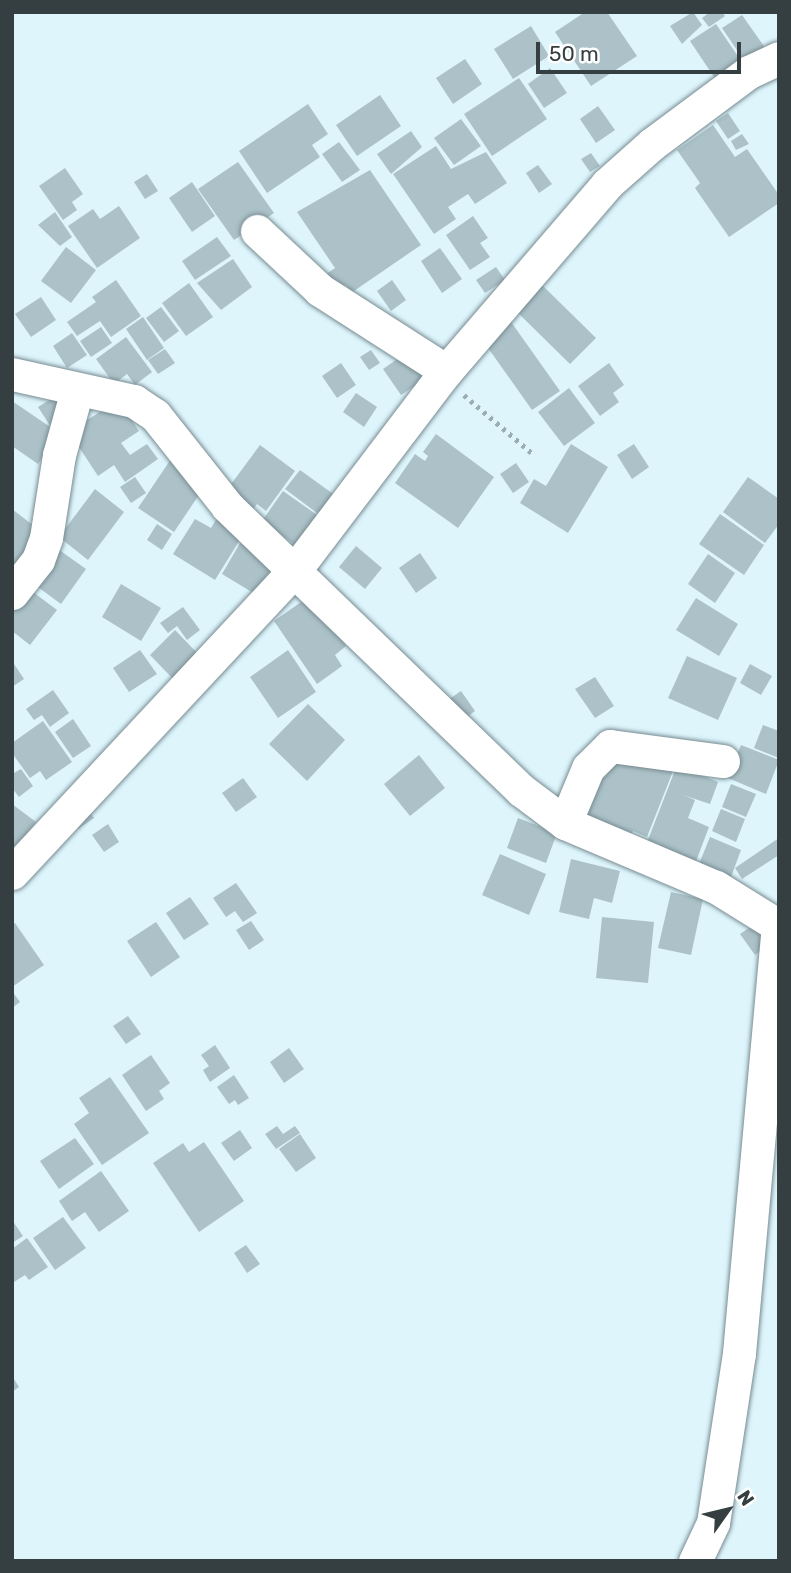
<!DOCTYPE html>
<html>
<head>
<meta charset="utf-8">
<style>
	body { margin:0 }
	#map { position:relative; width:791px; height:1573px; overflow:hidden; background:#def5fc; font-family:Rubik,sans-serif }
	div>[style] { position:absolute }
	.building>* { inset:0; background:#acc2c8 }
	.path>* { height:4.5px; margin-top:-2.25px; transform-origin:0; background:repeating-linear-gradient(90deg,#9badb2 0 3.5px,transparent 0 8.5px) }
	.roads { filter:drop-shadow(0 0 2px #778b91) drop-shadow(0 0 2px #778b91) }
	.minor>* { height:33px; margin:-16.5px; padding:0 16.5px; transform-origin:16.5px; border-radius:16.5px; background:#fff }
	span { translate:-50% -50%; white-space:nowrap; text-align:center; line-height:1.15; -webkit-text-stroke:7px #fff; paint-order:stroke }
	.frame { position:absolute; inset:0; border:14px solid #353e40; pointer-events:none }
	.north { position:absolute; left:693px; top:1475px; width:70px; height:70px; -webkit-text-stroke:5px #fff; paint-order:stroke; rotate:56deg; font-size:19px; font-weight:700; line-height:28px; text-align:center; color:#353e40 }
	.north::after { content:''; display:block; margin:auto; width:24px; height:32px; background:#353e40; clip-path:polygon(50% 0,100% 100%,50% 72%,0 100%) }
	.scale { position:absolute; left:536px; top:42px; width:205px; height:32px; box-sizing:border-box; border:4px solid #353e40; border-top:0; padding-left:9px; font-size:21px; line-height:24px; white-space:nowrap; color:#353e40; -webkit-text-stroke:5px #fff; paint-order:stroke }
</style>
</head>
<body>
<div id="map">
	<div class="building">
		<i style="clip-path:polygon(585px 12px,607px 12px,637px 56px,591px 86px,555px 32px)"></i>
		<i style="clip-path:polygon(693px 12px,702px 25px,682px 44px,670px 26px)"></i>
		<i style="clip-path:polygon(710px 12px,722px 12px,725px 16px,709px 27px,702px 18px)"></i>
		<i style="clip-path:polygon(742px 15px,768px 52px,747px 65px,722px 28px)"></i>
		<i style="clip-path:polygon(716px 24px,746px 68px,720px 86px,690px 41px)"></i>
		<i style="clip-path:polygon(531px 26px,549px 56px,513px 79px,494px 49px)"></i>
		<i style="clip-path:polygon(465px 59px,482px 84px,453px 104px,436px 78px)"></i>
		<i style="clip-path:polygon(550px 68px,567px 93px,544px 108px,528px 84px)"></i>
		<i style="clip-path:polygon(519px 78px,547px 119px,492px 156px,464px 114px)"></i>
		<i style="clip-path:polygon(380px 95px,401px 126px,357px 156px,336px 125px)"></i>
		<i style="clip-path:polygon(308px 104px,328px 134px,312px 145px,320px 157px,267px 193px,239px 151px)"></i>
		<i style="clip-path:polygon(598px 106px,615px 130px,596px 143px,580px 119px)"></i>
		<i style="clip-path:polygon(728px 113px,740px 131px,728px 139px,716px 121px)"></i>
		<i style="clip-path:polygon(461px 119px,481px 146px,454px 165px,434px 138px)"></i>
		<i style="clip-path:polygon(713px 125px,735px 157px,747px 149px,779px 195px,779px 203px,729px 237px,695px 188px,700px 183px,677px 150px)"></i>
		<i style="clip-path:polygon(411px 131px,422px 147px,391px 174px,377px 154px)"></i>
		<i style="clip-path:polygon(742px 134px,749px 144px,736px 150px,731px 141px)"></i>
		<i style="clip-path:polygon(339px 142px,360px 170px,342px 182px,322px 154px)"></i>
		<i style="clip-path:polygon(436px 146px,451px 169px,486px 152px,507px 183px,475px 204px,468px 194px,448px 207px,456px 219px,434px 234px,393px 174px)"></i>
		<i style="clip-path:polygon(591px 153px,600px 166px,590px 172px,581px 159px)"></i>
		<i style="clip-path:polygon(238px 162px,274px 213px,234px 240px,198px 189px)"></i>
		<i style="clip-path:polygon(538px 165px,552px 184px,539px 193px,526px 173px)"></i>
		<i style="clip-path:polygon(65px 168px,83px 194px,72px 202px,77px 210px,63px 220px,39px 186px)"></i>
		<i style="clip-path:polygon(370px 170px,421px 245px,351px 293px,346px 285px,331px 296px,319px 279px,335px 268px,297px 212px)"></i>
		<i style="clip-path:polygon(147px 174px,158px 191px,145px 199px,134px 182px)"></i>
		<i style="clip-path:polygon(192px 182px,215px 216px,192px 232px,169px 198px)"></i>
		<i style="clip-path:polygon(119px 206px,140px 238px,97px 268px,68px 226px,93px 209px,100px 219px)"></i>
		<i style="clip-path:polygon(55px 212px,72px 237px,60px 246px,38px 225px)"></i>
		<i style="clip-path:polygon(473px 216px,488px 238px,480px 243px,490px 257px,470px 270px,446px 235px)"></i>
		<i style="clip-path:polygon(217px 237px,231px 256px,195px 280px,182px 261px)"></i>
		<i style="clip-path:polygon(66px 247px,96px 270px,71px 303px,41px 281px)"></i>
		<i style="clip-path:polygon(440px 248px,462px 279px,442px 293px,421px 261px)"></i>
		<i style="clip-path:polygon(233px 259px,252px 287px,221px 310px,197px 283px)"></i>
		<i style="clip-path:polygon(496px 267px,505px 280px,485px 293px,476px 280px)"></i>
		<i style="clip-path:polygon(116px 280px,141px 316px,111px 337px,100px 321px,77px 336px,67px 322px,96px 302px,92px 297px)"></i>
		<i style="clip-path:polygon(392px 280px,406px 300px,391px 311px,377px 291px)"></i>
		<i style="clip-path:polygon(189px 283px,213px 317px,186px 336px,162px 303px)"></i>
		<i style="clip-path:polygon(541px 284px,596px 338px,570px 364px,515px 310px)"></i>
		<i style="clip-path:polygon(41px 297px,56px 320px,31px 337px,15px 314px)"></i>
		<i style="clip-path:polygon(161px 307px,179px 331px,164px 342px,146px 318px)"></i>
		<i style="clip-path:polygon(143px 317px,164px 348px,147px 360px,126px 329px)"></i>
		<i style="clip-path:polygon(509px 319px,560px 391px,532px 410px,481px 338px)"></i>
		<i style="clip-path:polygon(101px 327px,112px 343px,91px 357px,80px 341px)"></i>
		<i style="clip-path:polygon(72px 333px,87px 355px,67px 368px,53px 346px)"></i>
		<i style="clip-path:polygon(126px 337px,152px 372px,135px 385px,127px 374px,114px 384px,96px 359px)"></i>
		<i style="clip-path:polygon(165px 349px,175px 363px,158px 374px,148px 360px)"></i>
		<i style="clip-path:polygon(371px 350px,380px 363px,369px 370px,360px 357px)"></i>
		<i style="clip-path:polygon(406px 353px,430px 376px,401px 395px,383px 369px)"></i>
		<i style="clip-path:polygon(341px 363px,356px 385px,337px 398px,322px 376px)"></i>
		<i style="clip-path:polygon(609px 363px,624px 385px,613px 393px,619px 402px,600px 416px,578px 386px)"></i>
		<i style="clip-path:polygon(569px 388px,595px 423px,564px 446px,538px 412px)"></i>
		<i style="clip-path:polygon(356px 393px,377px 407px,364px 427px,343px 412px)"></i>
		<i style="clip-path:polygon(56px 396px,69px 416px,51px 427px,38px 407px)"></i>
		<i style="clip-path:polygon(118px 400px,139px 431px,121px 443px,130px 455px,147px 444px,158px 459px,125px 482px,114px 465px,98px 476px,69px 432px)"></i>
		<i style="clip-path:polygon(12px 401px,59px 433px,38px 464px,12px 446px)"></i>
		<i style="clip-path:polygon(436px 434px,494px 477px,458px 528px,395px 483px,415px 454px,425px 461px,428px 456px,423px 452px)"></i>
		<i style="clip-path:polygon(571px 444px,608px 467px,568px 533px,520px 503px,534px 479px,546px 486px)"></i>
		<i style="clip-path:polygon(634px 444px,649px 467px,632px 479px,617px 455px)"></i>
		<i style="clip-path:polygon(260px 445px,295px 471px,266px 511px,257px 504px,250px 514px,223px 495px)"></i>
		<i style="clip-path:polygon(171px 459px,207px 483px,174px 532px,138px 508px)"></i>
		<i style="clip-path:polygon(516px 463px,529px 482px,513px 493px,500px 474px)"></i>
		<i style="clip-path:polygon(300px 470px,336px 496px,321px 516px,285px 489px)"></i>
		<i style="clip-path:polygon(135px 477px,146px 493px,131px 503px,120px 487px)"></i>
		<i style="clip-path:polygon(748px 477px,779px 499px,779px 524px,765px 543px,723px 512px)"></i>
		<i style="clip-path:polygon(95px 489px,124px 512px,88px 560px,59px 537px)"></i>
		<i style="clip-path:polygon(283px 491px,320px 517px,298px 547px,262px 521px)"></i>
		<i style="clip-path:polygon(12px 509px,43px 533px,12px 574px)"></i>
		<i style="clip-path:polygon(220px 513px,246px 530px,215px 580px,173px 554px,195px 519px,211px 528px)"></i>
		<i style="clip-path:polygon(720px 514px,764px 545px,744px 575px,699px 544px)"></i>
		<i style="clip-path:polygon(157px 524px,172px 534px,162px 550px,147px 540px)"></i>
		<i style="clip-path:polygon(240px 543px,274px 564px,255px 594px,222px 574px)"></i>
		<i style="clip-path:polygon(356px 546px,382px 568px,365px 589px,339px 567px)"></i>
		<i style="clip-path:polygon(55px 547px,86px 569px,61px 604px,31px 582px)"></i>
		<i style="clip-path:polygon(420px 553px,437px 578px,416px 593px,399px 568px)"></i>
		<i style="clip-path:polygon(708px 554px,735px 573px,715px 603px,688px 584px)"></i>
		<i style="clip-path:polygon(121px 584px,161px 608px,141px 641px,102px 617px)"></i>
		<i style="clip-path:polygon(29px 589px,57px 610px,30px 645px,12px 631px,12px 611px)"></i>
		<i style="clip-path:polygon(311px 595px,346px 646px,335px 655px,342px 666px,317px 684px,274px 621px)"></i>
		<i style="clip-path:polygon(696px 598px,738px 624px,719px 656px,676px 630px)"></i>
		<i style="clip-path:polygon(183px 607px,200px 630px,187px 640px,177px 626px,168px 633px,160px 623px)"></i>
		<i style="clip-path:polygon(175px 630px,202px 658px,177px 683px,150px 655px)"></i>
		<i style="clip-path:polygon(140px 650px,157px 674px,129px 692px,113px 668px)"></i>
		<i style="clip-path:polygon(288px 650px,316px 692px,278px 718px,250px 677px)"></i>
		<i style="clip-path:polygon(687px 656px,737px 678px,718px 720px,668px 698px)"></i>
		<i style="clip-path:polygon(12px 661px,24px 679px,12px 687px)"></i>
		<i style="clip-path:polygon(750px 664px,772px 676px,761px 695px,740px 683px)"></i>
		<i style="clip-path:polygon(595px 677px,614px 706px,595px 718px,575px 689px)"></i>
		<i style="clip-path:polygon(53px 690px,69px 713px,50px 727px,42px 715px,34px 720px,26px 709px)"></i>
		<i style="clip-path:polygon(461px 691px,475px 711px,459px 723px,445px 702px)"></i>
		<i style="clip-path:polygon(308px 704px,345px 740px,307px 781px,269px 744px)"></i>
		<i style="clip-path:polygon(73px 719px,91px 746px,73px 758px,55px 732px)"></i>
		<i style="clip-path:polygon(43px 721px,72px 762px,46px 780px,40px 771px,30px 778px,12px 753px,12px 743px)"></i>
		<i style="clip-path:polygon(763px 725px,779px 731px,779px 758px,754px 748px)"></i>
		<i style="clip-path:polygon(741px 745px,779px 760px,766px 794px,728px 778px)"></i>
		<i style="clip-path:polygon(606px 749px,675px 766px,647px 837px,633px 831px,628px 842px,577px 822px)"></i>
		<i style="clip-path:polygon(419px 755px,445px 788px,410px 816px,384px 784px)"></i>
		<i style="clip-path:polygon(677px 765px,718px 782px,710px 804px,683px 795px,695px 800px,688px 818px,709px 827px,695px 864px,646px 845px)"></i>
		<i style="clip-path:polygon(21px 769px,33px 786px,19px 797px,12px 788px,12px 774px)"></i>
		<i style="clip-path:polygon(243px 778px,257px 797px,236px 812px,222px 793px)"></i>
		<i style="clip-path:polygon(731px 784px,756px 794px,746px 817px,722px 807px)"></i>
		<i style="clip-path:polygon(12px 804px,36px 822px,12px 854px)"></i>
		<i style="clip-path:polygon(86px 807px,94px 818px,78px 829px,70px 818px)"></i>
		<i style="clip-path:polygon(721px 809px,745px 819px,736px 842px,712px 831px)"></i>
		<i style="clip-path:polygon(518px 818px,557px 833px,546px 863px,507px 848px)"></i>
		<i style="clip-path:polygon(108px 824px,119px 842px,104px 852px,92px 835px)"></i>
		<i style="clip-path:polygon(710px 837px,741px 850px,731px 877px,699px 864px)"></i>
		<i style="clip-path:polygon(779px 838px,779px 855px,742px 879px,735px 868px)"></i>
		<i style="clip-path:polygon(500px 854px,546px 874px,529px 915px,482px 895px)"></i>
		<i style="clip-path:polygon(571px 859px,620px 871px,612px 903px,594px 898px,589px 919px,559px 912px)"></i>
		<i style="clip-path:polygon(236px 883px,257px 913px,243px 922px,235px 911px,226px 917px,213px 898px)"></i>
		<i style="clip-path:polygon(671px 892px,703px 899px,691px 955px,658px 948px)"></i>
		<i style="clip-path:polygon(190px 897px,209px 924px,184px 940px,166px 913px)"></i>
		<i style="clip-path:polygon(602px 917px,654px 922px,648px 983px,596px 978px)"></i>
		<i style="clip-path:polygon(251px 921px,264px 940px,249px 950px,236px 930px)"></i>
		<i style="clip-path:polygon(156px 922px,180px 957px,151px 977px,127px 941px)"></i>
		<i style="clip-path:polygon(15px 923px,44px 965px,12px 987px,12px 925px)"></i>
		<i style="clip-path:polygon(755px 924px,769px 945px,755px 955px,740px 934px)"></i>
		<i style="clip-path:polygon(12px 991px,20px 1002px,12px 1008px)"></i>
		<i style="clip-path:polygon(128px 1016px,141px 1034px,126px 1044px,113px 1026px)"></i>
		<i style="clip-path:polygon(215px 1045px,230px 1068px,210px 1082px,203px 1070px,209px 1066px,201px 1055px)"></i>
		<i style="clip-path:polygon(289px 1048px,304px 1069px,284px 1083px,270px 1062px)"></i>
		<i style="clip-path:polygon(151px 1055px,170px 1083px,159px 1091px,164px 1099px,146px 1111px,122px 1075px)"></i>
		<i style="clip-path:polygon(234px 1075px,249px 1098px,238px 1105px,235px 1100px,229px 1104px,217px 1087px)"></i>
		<i style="clip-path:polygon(110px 1077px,149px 1133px,102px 1165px,74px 1124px,89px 1113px,79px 1098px)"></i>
		<i style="clip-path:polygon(277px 1126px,283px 1134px,295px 1126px,300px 1133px,276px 1149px,265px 1134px)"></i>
		<i style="clip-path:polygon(240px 1130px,252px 1148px,234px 1161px,221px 1143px)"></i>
		<i style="clip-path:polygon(300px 1134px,316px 1158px,296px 1172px,279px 1149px)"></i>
		<i style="clip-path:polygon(75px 1138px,94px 1164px,59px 1189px,40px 1161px)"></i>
		<i style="clip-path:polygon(204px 1142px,244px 1201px,199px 1232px,153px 1163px,183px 1143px,189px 1152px)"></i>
		<i style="clip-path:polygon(101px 1171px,129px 1211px,99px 1232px,85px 1212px,72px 1221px,59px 1201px)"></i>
		<i style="clip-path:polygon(63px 1217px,86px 1248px,55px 1270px,33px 1238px)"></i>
		<i style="clip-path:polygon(12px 1220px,23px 1236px,12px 1243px)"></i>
		<i style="clip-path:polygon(27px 1238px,48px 1267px,29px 1280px,25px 1275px,14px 1282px,12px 1249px)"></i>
		<i style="clip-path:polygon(246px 1245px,260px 1264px,247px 1273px,234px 1253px)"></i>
		<i style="clip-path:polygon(12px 1376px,19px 1387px,12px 1392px)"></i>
	</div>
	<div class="path">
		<i style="left:464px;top:395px;width:91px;rotate:40.5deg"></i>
	</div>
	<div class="roads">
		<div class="minor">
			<i style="left:257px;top:231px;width:86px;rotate:43.1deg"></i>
			<i style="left:320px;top:290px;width:150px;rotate:32.7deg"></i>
			<i style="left:12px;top:374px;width:125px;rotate:12.5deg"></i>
			<i style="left:134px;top:401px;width:25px;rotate:34deg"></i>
			<i style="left:155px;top:415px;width:116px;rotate:51.6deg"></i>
			<i style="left:227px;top:506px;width:409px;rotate:44deg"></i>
			<i style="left:521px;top:790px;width:55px;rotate:36.9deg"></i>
			<i style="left:565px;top:823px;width:164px;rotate:23deg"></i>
			<i style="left:716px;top:887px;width:74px;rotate:31.8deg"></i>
			<i style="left:12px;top:593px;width:42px;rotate:-51.8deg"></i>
			<i style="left:38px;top:560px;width:23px;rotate:-70deg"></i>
			<i style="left:46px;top:538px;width:84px;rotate:-81.1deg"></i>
			<i style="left:59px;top:455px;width:67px;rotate:-74.5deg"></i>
			<i style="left:565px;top:823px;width:60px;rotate:-67.3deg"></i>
			<i style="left:588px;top:768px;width:31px;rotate:-45deg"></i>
			<i style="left:610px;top:746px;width:114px;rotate:7.6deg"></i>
			<i style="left:12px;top:873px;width:415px;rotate:-47deg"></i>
			<i style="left:295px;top:570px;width:243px;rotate:-52.8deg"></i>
			<i style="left:442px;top:376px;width:253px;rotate:-49.3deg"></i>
			<i style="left:607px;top:184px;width:60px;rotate:-41.6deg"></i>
			<i style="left:652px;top:144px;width:121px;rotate:-36.6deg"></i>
			<i style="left:749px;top:72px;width:33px;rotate:-25deg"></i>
			<i style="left:695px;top:1561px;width:42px;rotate:-64.7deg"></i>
			<i style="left:713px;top:1523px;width:172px;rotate:-81.3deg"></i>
			<i style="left:739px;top:1353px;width:429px;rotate:-84.8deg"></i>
		</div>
	</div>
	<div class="frame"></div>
	<div class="north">N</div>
	<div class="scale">50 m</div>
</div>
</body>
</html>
